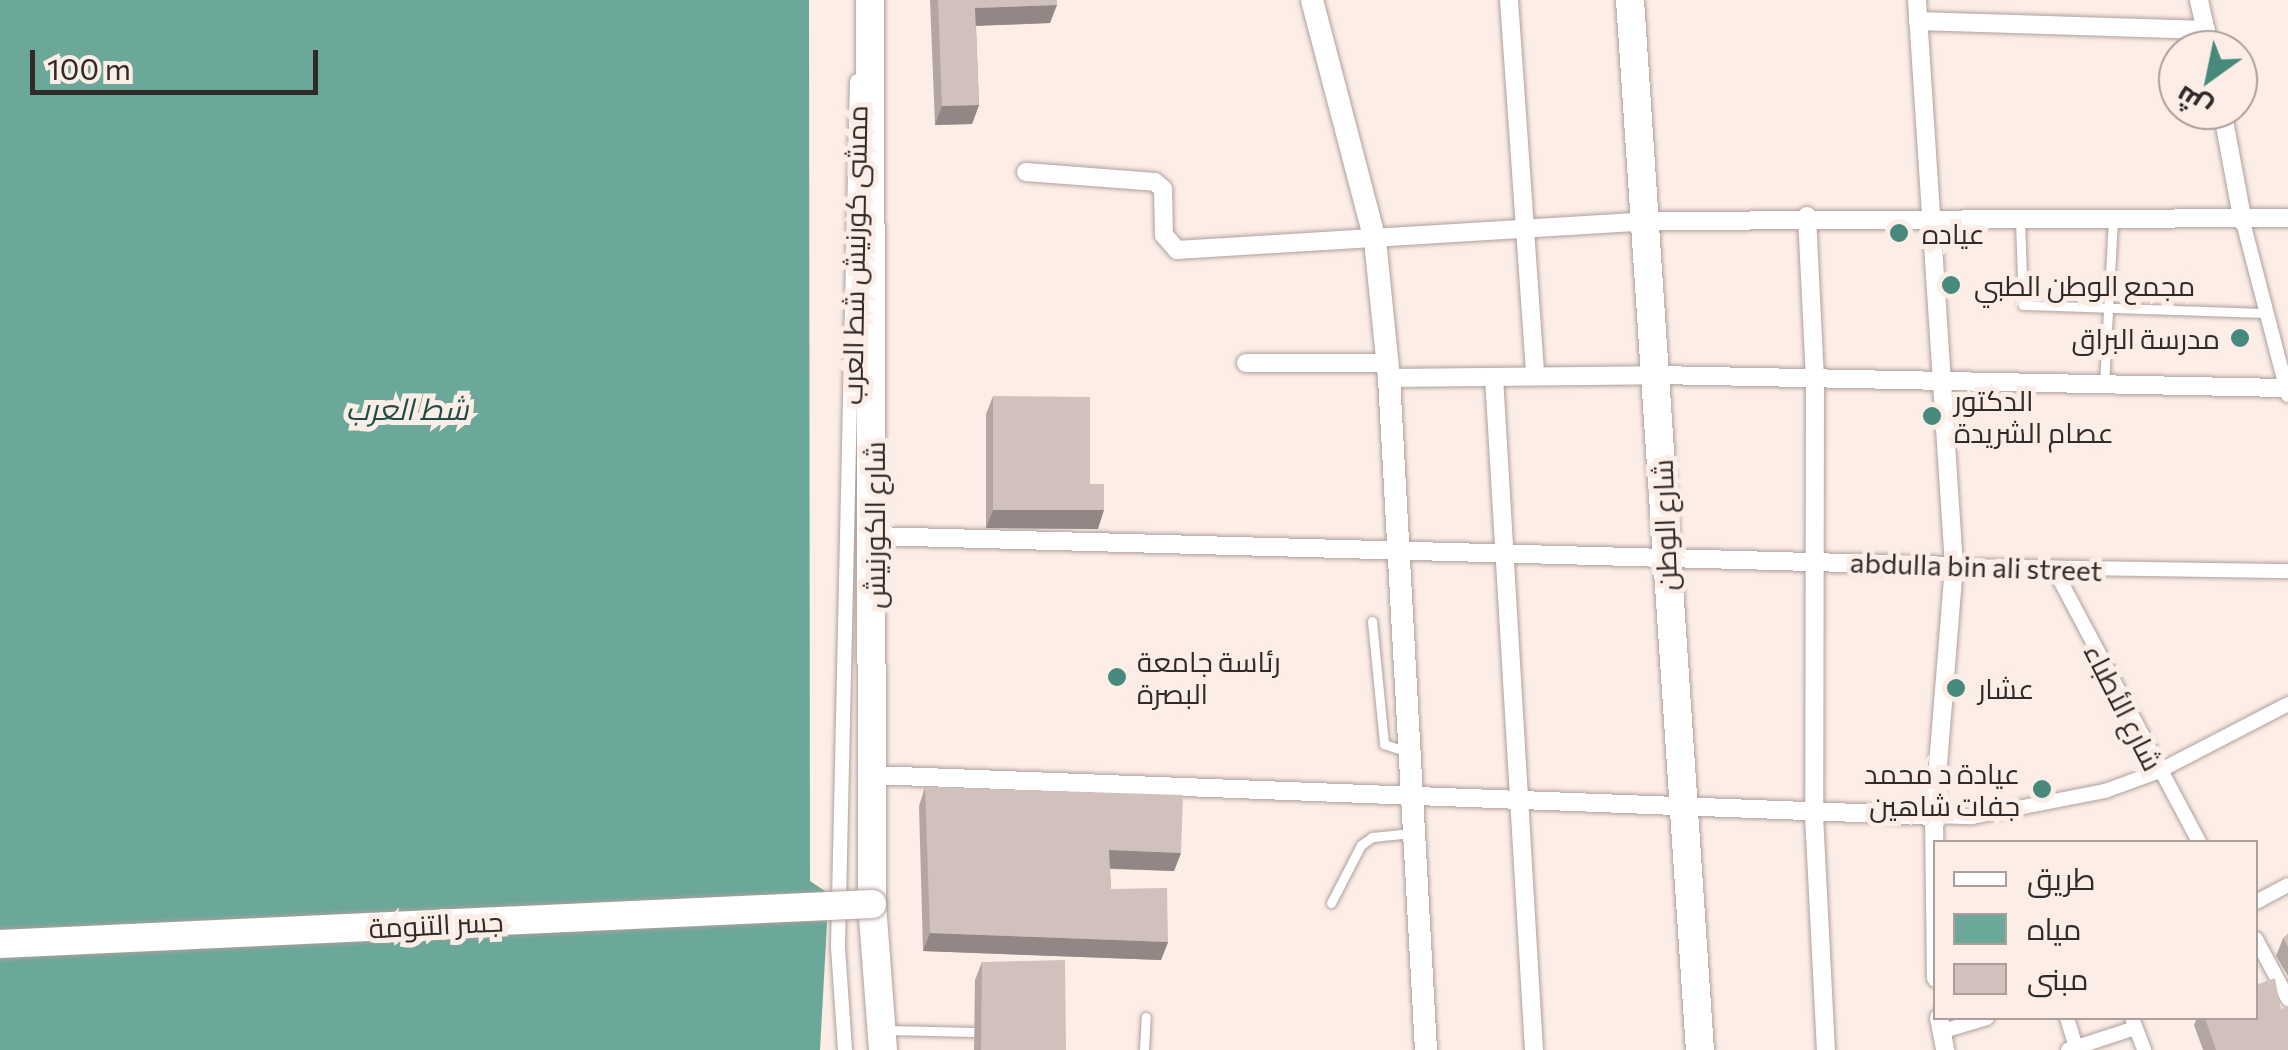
<!DOCTYPE html>
<html>
<head>
<meta charset="utf-8">
<style>
	body { margin:0 }
	#map { position:relative; width:2288px; height:1050px; overflow:hidden; background:#fcede7; font-family:Commissioner,Cairo,sans-serif }
	div>[style] { position:absolute }
	.water>* { inset:0; background:#6ba89a }
	.roads { filter:drop-shadow(0 0 2px #aea09b) drop-shadow(0 0 2px #aea09b) }
	.service>* { height:9px; margin:-4.5px; padding:0 4.5px; transform-origin:4.5px; border-radius:4.5px; background:#fff }
	.pedestrian>* { height:14px; margin:-7px; padding:0 7px; transform-origin:7px; border-radius:7px; background:#fff }
	.minor>* { height:18px; margin:-9px; padding:0 9px; transform-origin:9px; border-radius:9px; background:#fff }
	.tertiary>* { height:22px; margin:-11px; padding:0 11px; transform-origin:11px; border-radius:11px; background:#fff }
	.secondary>* { height:28px; margin:-14px; padding:0 14px; transform-origin:14px; border-radius:14px; background:#fff }
	.bridges { filter:drop-shadow(0 0 2px #aea09b) drop-shadow(0 0 2px #aea09b) }
	.secondary-bridge>* { height:28px; margin:-14px; padding:0 14px; transform-origin:14px; border-radius:14px; background:#fff }
	.wall>* { inset:0; background:#b3a6a2 }
	.shaded-wall>* { inset:0; background:#928784 }
	.building>* { inset:0; background:#d0c1bc }
	.dots>* { width:28px; height:28px; translate:-50% -50%; box-sizing:border-box; border:5px solid #fcede7; border-radius:50% }
	span { translate:-50% -50%; white-space:nowrap; text-align:center; line-height:1.15; -webkit-text-stroke:10px #fcede7; paint-order:stroke }
	.poi-label { font-size:28px; color:#302a28 }
	.left { translate:0 -50%; text-align:left }
	.right { translate:-100% -50%; text-align:right }
	.street-label { font-size:28px; color:#302a28 }
	.water-label { font-size:30px; color:#1b4f45; font-style:italic }
	.legend { position:absolute; left:1933px; top:840px; width:325px; height:180px; box-sizing:border-box; background:#fcede7; border:2px solid #aa9f9b; margin:0; padding:12px 18px; list-style:none; font-size:30px; color:#302a28 }
	.legend li { display:flex; align-items:center; gap:20px; height:50px }
	.legend b { width:50px; border:2px solid #aa9f9b }
	.north { position:absolute; left:2158px; top:30px; width:100px; height:100px; box-sizing:border-box; background:#fcede7; border:2px solid #aa9f9b; border-radius:50%; rotate:213deg; font-size:28px; font-weight:700; line-height:40px; text-align:center; color:#302a28 }
	.north::after { content:''; display:block; margin:auto; width:35px; height:45px; background:#478a7c; clip-path:polygon(50% 0,100% 100%,50% 72%,0 100%) }
	.scale { position:absolute; left:30px; top:50px; width:288px; height:45px; box-sizing:border-box; border:5px solid #302a28; border-top:0; padding-left:12px; font-size:30px; line-height:35px; white-space:nowrap; color:#302a28; -webkit-text-stroke:8px #fcede7; paint-order:stroke }
</style>
</head>
<body>
<div id="map">
	<div class="water">
		<i style="clip-path:polygon(0 0,809px 0,810px 881px,825px 891px,827px 924px,820px 1050px,0 1050px)"></i>
	</div>
	<div class="roads">
		<div class="service">
			<i style="left:2020px;top:220px;width:85px;rotate:88deg"></i>
			<i style="left:2023px;top:305px;width:244px;rotate:1.9deg"></i>
			<i style="left:2104px;top:385px;width:164px;rotate:-86.9deg"></i>
			<i style="left:1372px;top:621px;width:124px;rotate:84.4deg"></i>
			<i style="left:1384px;top:744px;width:24px;rotate:19deg"></i>
			<i style="left:1331px;top:903px;width:65px;rotate:-62.7deg"></i>
			<i style="left:1361px;top:845px;width:14px;rotate:-36deg"></i>
			<i style="left:1372px;top:837px;width:40px;rotate:-5.7deg"></i>
			<i style="left:888px;top:1030px;width:86px;rotate:1.3deg"></i>
			<i style="left:1144px;top:1050px;width:33px;rotate:-87deg"></i>
		</div>
		<div class="pedestrian">
			<i style="left:2243px;top:222px;width:179px;rotate:75.4deg"></i>
			<i style="left:1954px;top:566px;width:334px;rotate:0.9deg"></i>
			<i style="left:2054px;top:569px;width:309px;rotate:62deg"></i>
			<i style="left:1934px;top:816px;width:38px;rotate:2deg"></i>
			<i style="left:1972px;top:817px;width:136px;rotate:-11.1deg"></i>
			<i style="left:2105px;top:791px;width:55px;rotate:-20.1deg"></i>
			<i style="left:2157px;top:772px;width:148px;rotate:-27.4deg"></i>
			<i style="left:2256px;top:902px;width:36px;rotate:-28deg"></i>
			<i style="left:2256px;top:939px;width:68px;rotate:61.9deg"></i>
			<i style="left:2067px;top:1018px;width:34px;rotate:73deg"></i>
			<i style="left:2132px;top:1018px;width:34px;rotate:69deg"></i>
			<i style="left:1940px;top:1032px;width:49px;rotate:-16.6deg"></i>
			<i style="left:845px;top:1050px;width:104px;rotate:-93.9deg"></i>
			<i style="left:838px;top:946px;width:865px;rotate:-88.74deg"></i>
			<i style="left:2068px;top:1050px;width:71px;rotate:-18.2deg"></i>
		</div>
		<div class="minor">
			<i style="left:1509px;top:0;width:377px;rotate:86deg"></i>
			<i style="left:1917px;top:0;width:567px;rotate:86.26deg"></i>
			<i style="left:1954px;top:566px;width:251px;rotate:94.6deg"></i>
			<i style="left:1934px;top:816px;width:162px;rotate:89.3deg"></i>
			<i style="left:2199px;top:0;width:51px;rotate:77.6deg"></i>
			<i style="left:1918px;top:21px;width:288px;rotate:1.8deg"></i>
			<i style="left:2222px;top:110px;width:114px;rotate:79.4deg"></i>
			<i style="left:1026px;top:172px;width:129px;rotate:4.4deg"></i>
			<i style="left:1155px;top:182px;width:11px;rotate:41deg"></i>
			<i style="left:1163px;top:189px;width:46px;rotate:88.8deg"></i>
			<i style="left:1164px;top:235px;width:20px;rotate:49deg"></i>
			<i style="left:1177px;top:250px;width:470px;rotate:-3.5deg"></i>
			<i style="left:1646px;top:221px;width:642px;rotate:-0.27deg"></i>
			<i style="left:1807px;top:216px;width:163px;rotate:87.2deg"></i>
			<i style="left:1815px;top:379px;width:436px;rotate:90.1deg"></i>
			<i style="left:1814px;top:815px;width:235px;rotate:87.1deg"></i>
			<i style="left:1246px;top:363px;width:142px"></i>
			<i style="left:1494px;top:377px;width:674px;rotate:86.6deg"></i>
			<i style="left:1389px;top:378px;width:269px;rotate:-0.6deg"></i>
			<i style="left:1658px;top:375px;width:628px;rotate:1.19deg"></i>
			<i style="left:874px;top:536px;width:1080px;rotate:1.59deg"></i>
			<i style="left:873px;top:775px;width:1062px;rotate:2.21deg"></i>
			<i style="left:1939px;top:1018px;width:33px;rotate:79deg"></i>
		</div>
		<div class="tertiary">
			<i style="left:1312px;top:0;width:248px;rotate:75.3deg"></i>
			<i style="left:1375px;top:240px;width:139px;rotate:84.2deg"></i>
			<i style="left:1389px;top:378px;width:673px;rotate:86.85deg"></i>
		</div>
		<div class="secondary">
			<i style="left:870px;top:0;width:904px;rotate:89.87deg"></i>
			<i style="left:872px;top:904px;width:146px;rotate:85.7deg"></i>
			<i style="left:1630px;top:0;width:1052px;rotate:86.19deg"></i>
		</div>
	</div>
	<div class="bridges">
		<div class="secondary-bridge">
			<i style="left:0;top:944px;width:873px;rotate:-2.63deg"></i>
		</div>
	</div>
	<div class="wall">
		<i style="clip-path:polygon(930px 0,1057px 0,1050px 23px,976px 26px,979px 105px,972px 124px,935px 125px)"></i>
		<i style="clip-path:polygon(993px 396px,1090px 484px,1098px 529px,986px 528px,986px 414px)"></i>
		<i style="clip-path:polygon(925px 787px,1181px 853px,1174px 871px,1110px 869px,1111px 889px,1168px 942px,1161px 960px,923px 951px,919px 806px)"></i>
		<i style="clip-path:polygon(2288px 934px,2288px 976px,2276px 956px,2283px 938px)"></i>
		<i style="clip-path:polygon(982px 962px,1066px 1050px,974px 1050px,975px 980px)"></i>
		<i style="clip-path:polygon(2197px 1018px,2256px 1018px,2288px 1050px,2203px 1050px,2194px 1025px)"></i>
	</div>
	<div class="shaded-wall">
		<i style="clip-path:polygon(1057px 5px,1050px 23px,968px 26px,975px 8px)"></i>
		<i style="clip-path:polygon(979px 105px,972px 124px,935px 125px,942px 106px)"></i>
		<i style="clip-path:polygon(993px 510px,1104px 510px,1098px 529px,986px 528px)"></i>
		<i style="clip-path:polygon(1109px 850px,1181px 853px,1174px 871px,1102px 868px)"></i>
		<i style="clip-path:polygon(930px 933px,1168px 942px,1161px 960px,923px 951px)"></i>
	</div>
	<div class="building">
		<i style="clip-path:polygon(938px 0,1057px 0,1057px 5px,975px 8px,979px 105px,942px 106px)"></i>
		<i style="clip-path:polygon(993px 396px,1090px 397px,1090px 484px,1104px 484px,1104px 510px,993px 510px)"></i>
		<i style="clip-path:polygon(925px 787px,1183px 795px,1181px 853px,1109px 850px,1111px 889px,1167px 888px,1168px 942px,930px 933px)"></i>
		<i style="clip-path:polygon(2288px 934px,2288px 947px,2283px 938px)"></i>
		<i style="clip-path:polygon(1065px 960px,1066px 1050px,981px 1050px,982px 962px)"></i>
		<i style="clip-path:polygon(2275px 978px,2281px 1009px,2288px 1006px,2288px 1050px,2216px 1050px,2205px 1018px,2256px 1018px,2256px 985px)"></i>
	</div>
	<div class="dots">
		<i style="left:1899px;top:233px;background:#478a7c"></i>
		<i style="left:1951px;top:285px;background:#478a7c"></i>
		<i style="left:2240px;top:338px;background:#478a7c"></i>
		<i style="left:1932px;top:416px;background:#478a7c"></i>
		<i style="left:1117px;top:677px;background:#478a7c"></i>
		<i style="left:1956px;top:688px;background:#478a7c"></i>
		<i style="left:2042px;top:789px;background:#478a7c"></i>
	</div>
	<div class="poi-label">
		<span class="left" style="left:1922px;top:233px">عياده</span>
		<span class="left" style="left:1974px;top:285px">مجمع الوطن الطبي</span>
		<span class="right" style="left:2220px;top:338px">مدرسة البراق</span>
		<span class="left" style="left:1954px;top:416px">الدكتور<br>عصام الشريدة</span>
		<span class="left" style="left:1137px;top:677px">رئاسة جامعة<br>البصرة</span>
		<span class="left" style="left:1978px;top:688px">عشار</span>
		<span class="right" style="left:2020px;top:789px">عيادة د محمد<br>جفات شاهين</span>
	</div>
	<div class="street-label">
		<span style="left:854px;top:255px;rotate:-89deg">ممشى كورنيش شط العرب</span>
		<span style="left:874px;top:525px;rotate:-90deg">شارع الكورنيش</span>
		<span style="left:1664px;top:525px;rotate:-92deg">شارع الوطن</span>
		<span style="left:1976px;top:566px;rotate:2deg">abdulla bin ali street</span>
		<span style="left:2124px;top:707px;rotate:63deg">شارع الأطباء</span>
		<span style="left:436px;top:924px;rotate:-3deg">جسر التنومة</span>
	</div>
	<div class="water-label">
		<span style="left:407px;top:408px">شط العرب</span>
	</div>
	<ul class="legend">
	<li><b style="height:12px;background:#fff"></b>طريق</li>
	<li><b style="height:28px;background:#6ba89a"></b>مياه</li>
	<li><b style="height:28px;background:#d0c1bc"></b>مبنى</li>
	</ul>
	<div class="north">ش</div>
	<div class="scale">100 m</div>
</div>
</body>
</html>
